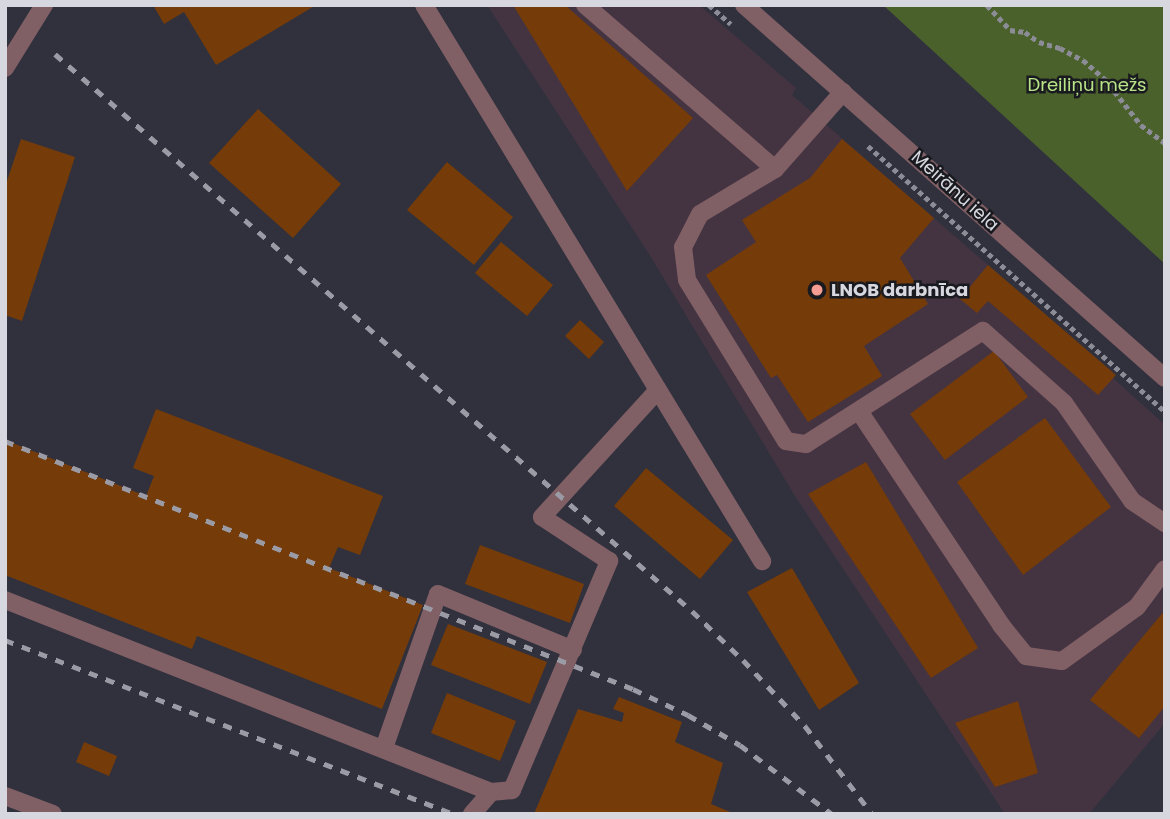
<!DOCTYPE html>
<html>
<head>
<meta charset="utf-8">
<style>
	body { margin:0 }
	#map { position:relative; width:1170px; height:819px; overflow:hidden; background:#30313d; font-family:Poppins,sans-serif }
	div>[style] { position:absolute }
	.commercial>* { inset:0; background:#443441 }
	.green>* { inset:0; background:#4a612c }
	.building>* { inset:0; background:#753b09 }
	.path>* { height:4.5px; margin-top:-2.25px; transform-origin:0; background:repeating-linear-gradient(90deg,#8b8c95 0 5px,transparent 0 8.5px) }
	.minor>* { height:18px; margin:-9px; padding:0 9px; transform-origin:9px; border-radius:9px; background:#805f65 }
	.rail>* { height:5px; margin-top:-2.5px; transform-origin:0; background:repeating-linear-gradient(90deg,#9a9ba4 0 9px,transparent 0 18px) }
	.dots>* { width:19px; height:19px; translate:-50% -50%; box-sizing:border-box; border:4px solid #191a1f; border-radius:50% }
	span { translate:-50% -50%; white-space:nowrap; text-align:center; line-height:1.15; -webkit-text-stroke:5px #191a1f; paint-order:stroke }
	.park-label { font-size:18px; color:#b8e386 }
	.street-label { font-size:18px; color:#d7d8df }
	.poi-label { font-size:18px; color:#d7d8df; font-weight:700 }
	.left { translate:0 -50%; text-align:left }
	.frame { position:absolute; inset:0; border:7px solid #d7d8df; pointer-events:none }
</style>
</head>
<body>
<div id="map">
	<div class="commercial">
		<i style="clip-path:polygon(487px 5px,699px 5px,796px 88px,792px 95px,988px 265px,1165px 425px,1165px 723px,1089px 814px,1005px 814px,795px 496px,649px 254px)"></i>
	</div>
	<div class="green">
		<i style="clip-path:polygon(883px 5px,1165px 5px,1165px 264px)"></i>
	</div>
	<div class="building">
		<i style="clip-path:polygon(153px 5px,316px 5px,216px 65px,184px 12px,164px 24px)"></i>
		<i style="clip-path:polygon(513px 5px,565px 5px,693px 118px,627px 191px)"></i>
		<i style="clip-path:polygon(258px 109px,341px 184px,293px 238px,209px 163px)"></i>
		<i style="clip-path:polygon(21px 139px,75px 157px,22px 321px,5px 315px,5px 187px)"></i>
		<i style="clip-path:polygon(842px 139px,934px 218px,900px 258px,928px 304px,864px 346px,882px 376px,808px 422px,777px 375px,771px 378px,706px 275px,756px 242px,742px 220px,810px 178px)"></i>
		<i style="clip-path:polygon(447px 162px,513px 217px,474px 265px,407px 210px)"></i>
		<i style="clip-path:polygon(501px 242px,553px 285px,527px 316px,475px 273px)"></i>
		<i style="clip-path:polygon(988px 265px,1116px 375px,1098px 395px,988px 301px,977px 313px,960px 299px)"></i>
		<i style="clip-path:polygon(580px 320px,604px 342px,589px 359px,565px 336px)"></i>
		<i style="clip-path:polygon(994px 351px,1028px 397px,945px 460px,910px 414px)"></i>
		<i style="clip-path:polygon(156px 409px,383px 496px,360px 555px,338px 547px,329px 568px,423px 605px,382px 709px,197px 636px,192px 649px,5px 575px,5px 440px,146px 496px,154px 476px,133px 468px)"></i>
		<i style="clip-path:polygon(1045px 418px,1111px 507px,1023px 575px,957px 482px)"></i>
		<i style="clip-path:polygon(866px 462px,978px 648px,931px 678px,808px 494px)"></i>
		<i style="clip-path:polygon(646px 468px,733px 540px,700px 579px,614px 506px)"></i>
		<i style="clip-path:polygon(480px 545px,584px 584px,570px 623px,465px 584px)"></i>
		<i style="clip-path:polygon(792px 568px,859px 683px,819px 710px,747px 592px)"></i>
		<i style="clip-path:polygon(1165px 610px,1165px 706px,1139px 738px,1090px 700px)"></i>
		<i style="clip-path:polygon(448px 624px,547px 662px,530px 704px,431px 665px)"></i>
		<i style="clip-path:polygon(447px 693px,516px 721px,500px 761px,431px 733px)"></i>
		<i style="clip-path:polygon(619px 697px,682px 722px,675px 742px,723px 763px,711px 804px,735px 814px,534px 814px,578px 709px,622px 722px,624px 713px,613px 709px)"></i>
		<i style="clip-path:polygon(1018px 701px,1038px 773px,995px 787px,955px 723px)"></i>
		<i style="clip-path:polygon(84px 742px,117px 756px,109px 776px,76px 762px)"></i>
	</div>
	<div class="path">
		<i style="left:709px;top:5px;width:29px;rotate:41deg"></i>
		<i style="left:987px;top:5px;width:34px;rotate:47deg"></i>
		<i style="left:1010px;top:30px;width:15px;rotate:8deg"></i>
		<i style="left:1025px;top:32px;width:17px;rotate:36deg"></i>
		<i style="left:1039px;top:42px;width:22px;rotate:16deg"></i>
		<i style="left:1060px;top:48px;width:26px;rotate:28deg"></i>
		<i style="left:1083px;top:60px;width:28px;rotate:41deg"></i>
		<i style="left:1104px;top:78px;width:60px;rotate:51.8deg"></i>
		<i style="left:1141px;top:125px;width:30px;rotate:37deg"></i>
		<i style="left:868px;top:146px;width:399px;rotate:41.8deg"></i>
	</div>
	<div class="minor">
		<i style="left:424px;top:5px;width:651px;rotate:58.7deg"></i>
		<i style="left:585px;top:5px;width:251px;rotate:40.8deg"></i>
		<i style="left:744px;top:5px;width:562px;rotate:41.54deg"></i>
		<i style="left:5px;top:68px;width:74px;rotate:-58.2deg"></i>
		<i style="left:843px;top:92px;width:103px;rotate:131.4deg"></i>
		<i style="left:775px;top:169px;width:87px;rotate:149deg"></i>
		<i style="left:700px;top:214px;width:37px;rotate:117deg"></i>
		<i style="left:683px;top:247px;width:33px;rotate:83deg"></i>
		<i style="left:687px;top:280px;width:189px;rotate:58.4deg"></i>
		<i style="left:786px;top:441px;width:20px;rotate:9deg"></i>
		<i style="left:806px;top:444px;width:210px;rotate:-32.6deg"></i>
		<i style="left:983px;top:331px;width:108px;rotate:41.6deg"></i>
		<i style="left:1064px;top:403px;width:119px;rotate:55.2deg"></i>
		<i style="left:1132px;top:501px;width:40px;rotate:34deg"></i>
		<i style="left:859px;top:411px;width:257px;rotate:56.4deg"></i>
		<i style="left:1001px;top:625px;width:40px;rotate:51deg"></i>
		<i style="left:1026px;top:656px;width:36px;rotate:8deg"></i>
		<i style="left:1062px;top:661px;width:92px;rotate:-35.8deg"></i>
		<i style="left:1137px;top:607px;width:47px;rotate:-53.6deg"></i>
		<i style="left:5px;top:600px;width:523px;rotate:21.56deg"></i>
		<i style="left:491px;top:792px;width:21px;rotate:-5deg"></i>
		<i style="left:512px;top:790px;width:249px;rotate:-67deg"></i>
		<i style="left:609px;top:561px;width:80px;rotate:-146.7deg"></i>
		<i style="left:542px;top:517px;width:172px;rotate:-47.6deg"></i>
		<i style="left:384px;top:748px;width:163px;rotate:-70.7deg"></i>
		<i style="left:438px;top:594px;width:146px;rotate:22.5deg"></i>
		<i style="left:5px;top:796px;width:51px;rotate:20.6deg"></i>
		<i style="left:472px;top:814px;width:29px;rotate:-49deg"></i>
	</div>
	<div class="rail">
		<i style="left:55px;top:54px;width:846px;rotate:41.17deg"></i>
		<i style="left:692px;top:611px;width:71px;rotate:43.9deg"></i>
		<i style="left:743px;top:660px;width:91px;rotate:46.8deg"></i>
		<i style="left:805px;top:726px;width:111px;rotate:52.7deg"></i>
		<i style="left:5px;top:441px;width:675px;rotate:21.55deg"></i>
		<i style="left:633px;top:689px;width:61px;rotate:25.3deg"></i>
		<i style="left:688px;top:715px;width:60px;rotate:30deg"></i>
		<i style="left:740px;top:745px;width:115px;rotate:36.9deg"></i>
		<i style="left:5px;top:640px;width:482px;rotate:21.2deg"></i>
	</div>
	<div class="dots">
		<i style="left:817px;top:290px;background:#f59c93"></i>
	</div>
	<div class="park-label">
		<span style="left:1087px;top:85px">Dreiliņu mežs</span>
	</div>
	<div class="street-label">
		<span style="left:955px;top:191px;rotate:42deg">Meirānu iela</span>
	</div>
	<div class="poi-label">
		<span class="left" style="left:831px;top:290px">LNOB darbnīca</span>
	</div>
	<div class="frame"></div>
</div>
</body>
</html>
